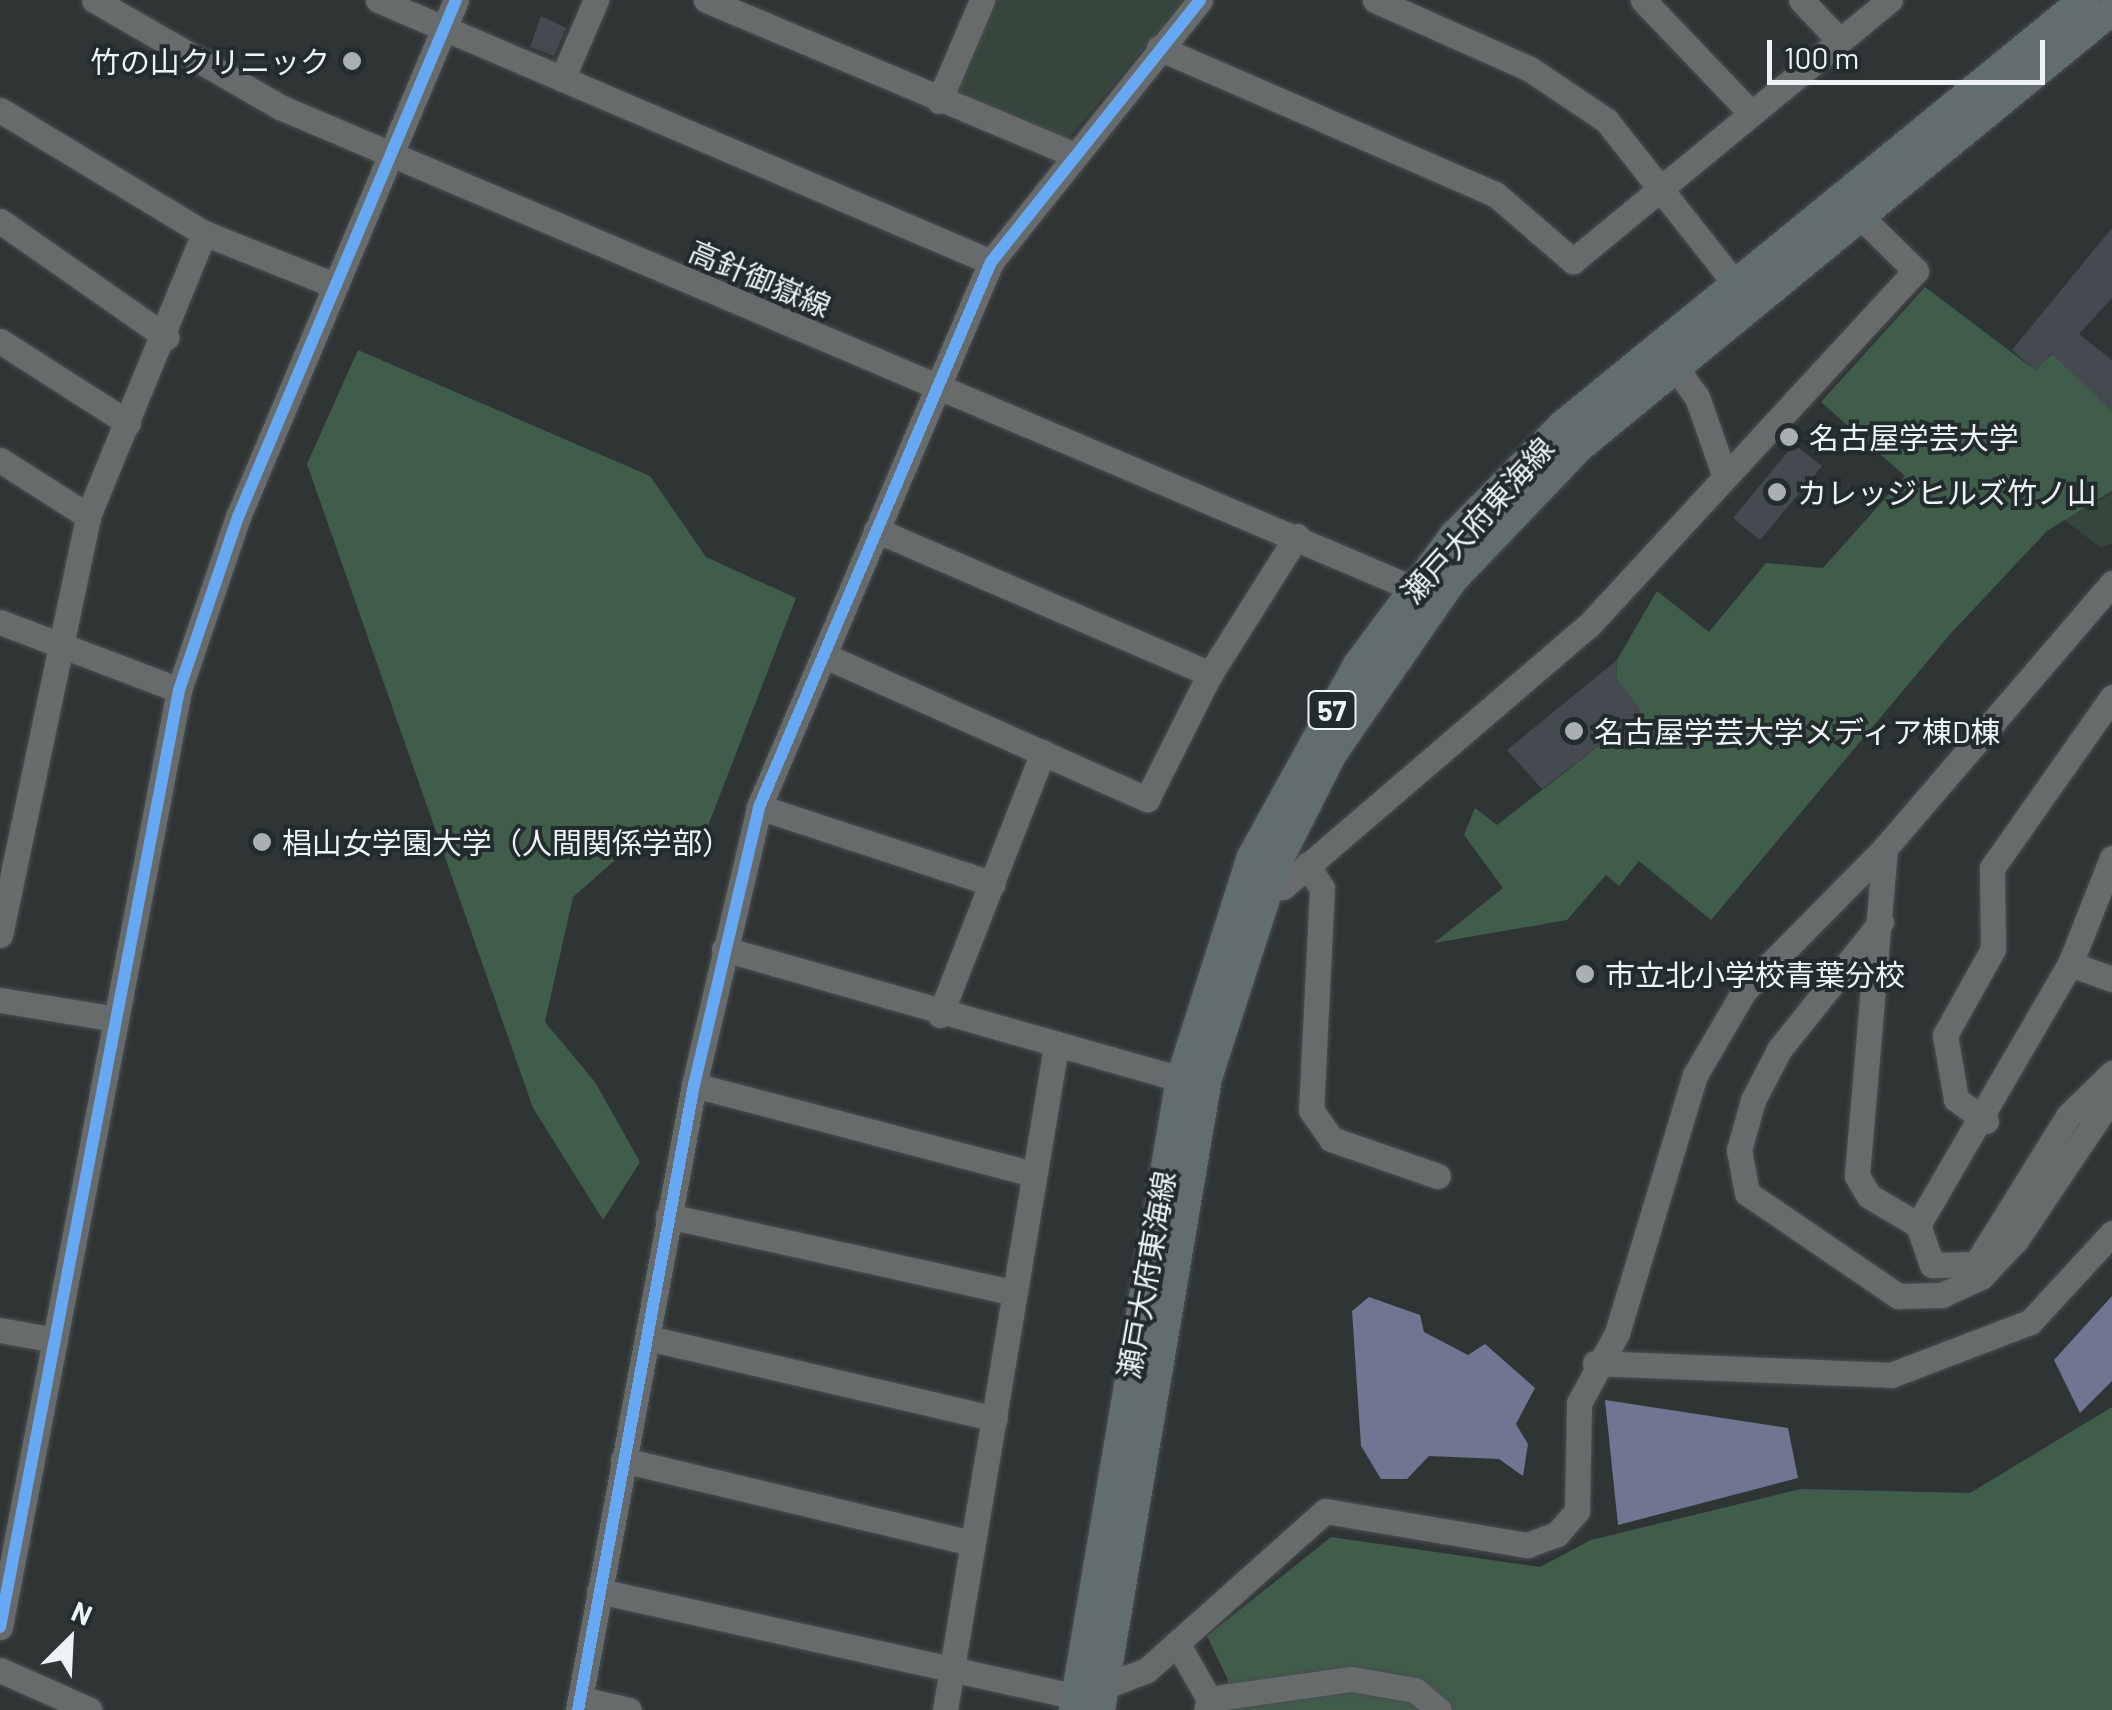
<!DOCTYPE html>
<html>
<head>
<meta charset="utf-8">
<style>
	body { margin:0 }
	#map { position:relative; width:2112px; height:1710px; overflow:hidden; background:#2f3435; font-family:Barlow,"Noto Sans JP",sans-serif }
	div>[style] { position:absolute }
	.green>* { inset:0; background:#36463d }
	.forest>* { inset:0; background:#405d4c }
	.water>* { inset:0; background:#707692 }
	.building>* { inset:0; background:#444a4f }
	.roads { filter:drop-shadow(0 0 2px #4b4f50) drop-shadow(0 0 2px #4b4f50) }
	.minor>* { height:25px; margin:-12.5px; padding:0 12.5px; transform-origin:12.5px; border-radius:12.5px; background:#686b6c }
	.major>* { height:30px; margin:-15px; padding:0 15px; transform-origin:15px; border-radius:15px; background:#626d6d }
	.cycleway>* { height:12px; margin:-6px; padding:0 6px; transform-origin:6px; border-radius:6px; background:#66a8f1 }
	.dots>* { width:28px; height:28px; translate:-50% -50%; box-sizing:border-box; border:5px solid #232b2d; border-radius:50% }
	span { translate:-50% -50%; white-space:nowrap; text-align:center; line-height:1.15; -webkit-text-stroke:8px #232b2d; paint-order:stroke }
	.shield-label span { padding:2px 8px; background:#232b2d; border:2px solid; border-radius:8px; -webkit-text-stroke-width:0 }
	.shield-label { font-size:28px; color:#edf3f4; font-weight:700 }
	.poi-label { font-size:30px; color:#edf3f4 }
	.right { translate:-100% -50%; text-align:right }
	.left { translate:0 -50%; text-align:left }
	.street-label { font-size:30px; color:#edf3f4 }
	.north { position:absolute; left:20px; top:1590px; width:100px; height:100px; -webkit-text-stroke:8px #232b2d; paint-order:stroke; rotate:24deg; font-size:28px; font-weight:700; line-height:40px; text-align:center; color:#edf3f4 }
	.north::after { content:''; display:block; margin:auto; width:35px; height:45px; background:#edf3f4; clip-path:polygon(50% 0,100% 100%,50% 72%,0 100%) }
	.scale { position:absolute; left:1767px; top:40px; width:278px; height:45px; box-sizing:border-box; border:5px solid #edf3f4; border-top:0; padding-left:12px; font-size:30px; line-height:35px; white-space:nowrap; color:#edf3f4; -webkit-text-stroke:8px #232b2d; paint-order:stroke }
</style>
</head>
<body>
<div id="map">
	<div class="green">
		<i style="clip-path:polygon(991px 0,1184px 0,1065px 143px,954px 89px)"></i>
		<i style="clip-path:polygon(2112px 493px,2112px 544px,2100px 547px,2064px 520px)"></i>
	</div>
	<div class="forest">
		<i style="clip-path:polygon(1925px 287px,2035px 370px,2052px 354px,2112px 405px,2112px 491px,2047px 531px,1952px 632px,1711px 920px,1639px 861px,1619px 886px,1606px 875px,1567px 920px,1434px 943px,1503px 888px,1464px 835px,1475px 808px,1497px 825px,1641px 713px,1616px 678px,1617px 660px,1657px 591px,1709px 632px,1766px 563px,1823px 568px,1905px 476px,1821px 402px)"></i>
		<i style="clip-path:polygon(358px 350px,650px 476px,706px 557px,796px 598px,699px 849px,653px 827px,573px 897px,545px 1022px,595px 1082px,640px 1162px,603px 1220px,533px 1108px,307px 464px)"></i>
		<i style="clip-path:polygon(2112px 1407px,2112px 1710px,1220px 1710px,1228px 1680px,1207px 1636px,1331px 1537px,1540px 1567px,1591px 1540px,1801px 1489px,1970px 1493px)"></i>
	</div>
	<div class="water">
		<i style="clip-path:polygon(2112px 1296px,2112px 1381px,2080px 1413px,2054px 1360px)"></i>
		<i style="clip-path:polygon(1369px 1297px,1420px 1315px,1424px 1332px,1468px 1355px,1485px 1344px,1535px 1388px,1516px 1424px,1528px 1444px,1523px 1476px,1499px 1459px,1429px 1456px,1407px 1479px,1381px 1479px,1361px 1446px,1352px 1311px)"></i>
		<i style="clip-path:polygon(1605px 1400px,1788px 1428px,1798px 1478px,1618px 1525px)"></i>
	</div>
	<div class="building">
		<i style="clip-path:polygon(541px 16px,566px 28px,554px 56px,530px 47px)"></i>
		<i style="clip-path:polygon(2112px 228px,2112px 298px,2079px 334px,2112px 360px,2112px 412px,2051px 353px,2036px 371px,2012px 350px)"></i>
		<i style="clip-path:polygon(1794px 444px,1822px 466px,1760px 540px,1733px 518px)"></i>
		<i style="clip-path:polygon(1617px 660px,1616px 678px,1642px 712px,1542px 789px,1507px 750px)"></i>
	</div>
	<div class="roads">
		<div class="minor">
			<i style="left:94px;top:0;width:215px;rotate:29.9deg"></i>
			<i style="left:280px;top:107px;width:1251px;rotate:23.02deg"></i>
			<i style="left:378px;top:0;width:667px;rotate:23.14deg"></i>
			<i style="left:706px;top:0;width:395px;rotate:22.8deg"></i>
			<i style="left:1375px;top:0;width:170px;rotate:24deg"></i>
			<i style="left:1530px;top:69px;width:92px;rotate:33.9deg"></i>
			<i style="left:1606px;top:120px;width:206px;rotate:51.7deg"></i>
			<i style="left:1643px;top:0;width:156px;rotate:46.3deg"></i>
			<i style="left:1801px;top:0;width:57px;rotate:46.4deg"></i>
			<i style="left:1159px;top:48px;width:366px;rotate:23.5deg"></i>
			<i style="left:1495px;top:194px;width:103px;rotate:40.7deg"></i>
			<i style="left:1573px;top:261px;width:411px;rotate:-39.5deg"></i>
			<i style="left:562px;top:79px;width:86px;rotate:-66.7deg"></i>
			<i style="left:939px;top:101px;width:110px;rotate:-66.9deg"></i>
			<i style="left:0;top:110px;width:238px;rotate:31.1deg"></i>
			<i style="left:204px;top:233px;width:140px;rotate:21.8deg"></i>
			<i style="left:0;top:221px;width:203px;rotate:34.9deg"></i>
			<i style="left:0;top:341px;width:152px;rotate:32.6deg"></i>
			<i style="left:1675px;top:367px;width:37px;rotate:54deg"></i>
			<i style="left:1697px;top:397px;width:82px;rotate:70.7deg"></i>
			<i style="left:0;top:460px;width:104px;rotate:32.5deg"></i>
			<i style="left:876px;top:530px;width:364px;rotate:23.3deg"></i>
			<i style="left:0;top:622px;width:191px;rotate:20.8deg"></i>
			<i style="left:823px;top:655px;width:355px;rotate:24deg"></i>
			<i style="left:1147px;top:799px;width:140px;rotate:-63.3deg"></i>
			<i style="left:1210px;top:674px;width:163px;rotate:-57.8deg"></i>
			<i style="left:759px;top:807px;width:246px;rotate:18.2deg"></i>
			<i style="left:1885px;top:848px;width:329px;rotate:94.9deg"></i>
			<i style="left:1857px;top:1176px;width:23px;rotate:59deg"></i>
			<i style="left:1869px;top:1196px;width:57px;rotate:30.6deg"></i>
			<i style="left:1918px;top:1225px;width:42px;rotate:70.7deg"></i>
			<i style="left:1932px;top:1265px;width:44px;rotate:-1.3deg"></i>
			<i style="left:1976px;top:1264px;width:174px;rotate:-58.1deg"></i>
			<i style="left:2068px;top:1116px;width:62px;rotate:-44.3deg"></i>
			<i style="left:1307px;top:865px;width:27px;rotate:57deg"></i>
			<i style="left:1322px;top:888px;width:222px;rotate:92.8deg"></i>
			<i style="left:1311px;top:1110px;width:35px;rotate:55deg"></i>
			<i style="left:1331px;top:1139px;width:113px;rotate:19.1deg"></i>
			<i style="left:1266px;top:889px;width:17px;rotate:-7deg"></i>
			<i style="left:1283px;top:887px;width:401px;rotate:-40.6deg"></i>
			<i style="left:1588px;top:626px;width:483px;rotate:-47.3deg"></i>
			<i style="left:1916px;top:271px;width:78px;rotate:-135.5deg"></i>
			<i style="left:1881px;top:922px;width:164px;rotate:128.6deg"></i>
			<i style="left:1779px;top:1050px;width:56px;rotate:117.5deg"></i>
			<i style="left:1753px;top:1100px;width:52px;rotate:105.6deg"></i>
			<i style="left:1739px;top:1150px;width:44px;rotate:79.5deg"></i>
			<i style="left:1747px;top:1193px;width:183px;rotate:34.3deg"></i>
			<i style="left:1898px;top:1296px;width:44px;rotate:-1.3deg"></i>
			<i style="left:1942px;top:1295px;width:43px;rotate:-24.8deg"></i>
			<i style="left:1981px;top:1277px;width:51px;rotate:-46.6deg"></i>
			<i style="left:2016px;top:1240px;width:172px;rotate:-56.1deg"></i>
			<i style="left:0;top:935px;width:428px;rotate:-78.1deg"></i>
			<i style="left:88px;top:516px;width:306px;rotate:-67.7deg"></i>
			<i style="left:724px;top:949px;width:475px;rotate:15.9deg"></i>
			<i style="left:2070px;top:964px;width:45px;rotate:19.7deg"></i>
			<i style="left:0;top:1000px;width:111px;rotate:9.3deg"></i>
			<i style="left:940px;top:1015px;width:282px;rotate:-68.6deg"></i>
			<i style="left:694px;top:1085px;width:351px;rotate:14.7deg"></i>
			<i style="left:1986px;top:1121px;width:37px;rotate:-144deg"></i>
			<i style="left:1956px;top:1099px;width:65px;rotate:-99.8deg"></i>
			<i style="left:1945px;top:1035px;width:98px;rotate:-60.8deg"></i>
			<i style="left:1993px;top:949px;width:81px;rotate:-90.7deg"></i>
			<i style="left:1992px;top:868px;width:209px;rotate:-54.9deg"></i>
			<i style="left:668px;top:1216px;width:354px;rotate:12.5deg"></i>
			<i style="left:1918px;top:1225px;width:302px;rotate:-59.8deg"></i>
			<i style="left:2070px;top:964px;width:114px;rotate:-68.4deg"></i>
			<i style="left:0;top:1330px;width:56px;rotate:10.3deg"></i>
			<i style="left:648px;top:1338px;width:356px;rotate:13.1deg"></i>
			<i style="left:1595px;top:1363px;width:296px;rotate:2.3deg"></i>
			<i style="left:1891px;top:1375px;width:149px;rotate:-20.9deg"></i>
			<i style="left:2030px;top:1322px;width:121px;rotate:-47.3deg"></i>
			<i style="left:623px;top:1460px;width:359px;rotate:13.4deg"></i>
			<i style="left:599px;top:1591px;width:490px;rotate:12.5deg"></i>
			<i style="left:1077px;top:1697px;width:75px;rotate:-21.1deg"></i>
			<i style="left:1147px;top:1670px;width:40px;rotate:-42deg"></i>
			<i style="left:1177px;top:1643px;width:64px;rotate:60.3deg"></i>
			<i style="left:1209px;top:1699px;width:11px;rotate:105deg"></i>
			<i style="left:0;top:1627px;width:954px;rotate:-79.18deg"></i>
			<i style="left:179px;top:690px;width:183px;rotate:-71.2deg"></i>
			<i style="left:238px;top:517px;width:561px;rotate:-67.14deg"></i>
			<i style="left:1177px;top:1643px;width:198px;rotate:-41.7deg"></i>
			<i style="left:1325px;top:1511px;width:205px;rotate:9.6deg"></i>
			<i style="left:1527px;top:1545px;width:32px;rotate:-20deg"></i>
			<i style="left:1557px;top:1534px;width:30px;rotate:-49deg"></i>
			<i style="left:1577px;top:1511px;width:108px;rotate:-88.9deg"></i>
			<i style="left:1579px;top:1403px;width:80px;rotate:-61.5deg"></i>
			<i style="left:1617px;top:1333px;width:270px;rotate:-73.2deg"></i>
			<i style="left:1695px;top:1075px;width:97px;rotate:-59.7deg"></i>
			<i style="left:1744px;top:991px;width:201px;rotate:-45.4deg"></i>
			<i style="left:1885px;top:848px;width:349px;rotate:-49.4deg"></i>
			<i style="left:0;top:1670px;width:98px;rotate:24deg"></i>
			<i style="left:581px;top:1699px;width:49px;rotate:12.9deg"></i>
			<i style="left:1209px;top:1699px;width:144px;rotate:-8deg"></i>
			<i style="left:1352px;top:1679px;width:64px;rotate:9.9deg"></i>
			<i style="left:1415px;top:1690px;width:31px;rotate:40deg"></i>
			<i style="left:578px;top:1710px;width:636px;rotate:-79.49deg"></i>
			<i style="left:694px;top:1085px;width:285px;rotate:-76.8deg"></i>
			<i style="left:759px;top:807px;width:592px;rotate:-66.94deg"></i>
			<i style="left:991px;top:262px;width:335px;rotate:-51.4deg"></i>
			<i style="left:945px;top:1710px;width:672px;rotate:-80.5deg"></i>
		</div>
		<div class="major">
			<i style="left:1074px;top:1710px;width:640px;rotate:-80.38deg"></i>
			<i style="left:1181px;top:1079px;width:233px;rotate:-72.3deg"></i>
			<i style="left:1252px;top:857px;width:219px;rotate:-61.1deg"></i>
			<i style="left:1358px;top:665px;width:162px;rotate:-53.3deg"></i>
			<i style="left:1455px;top:535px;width:153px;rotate:-45.5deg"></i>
			<i style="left:1562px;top:426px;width:674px;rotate:-39.22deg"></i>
			<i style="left:1100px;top:1710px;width:641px;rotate:-80.39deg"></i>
			<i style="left:1207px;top:1078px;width:225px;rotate:-72.1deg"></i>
			<i style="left:1276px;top:864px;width:122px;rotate:-63.2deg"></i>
			<i style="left:1331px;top:755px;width:213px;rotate:-55.3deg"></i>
			<i style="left:1452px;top:580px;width:184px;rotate:-46.3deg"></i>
			<i style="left:1579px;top:447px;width:689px;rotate:-39.35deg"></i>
		</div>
	</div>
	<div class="cycleway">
		<i style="left:0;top:1627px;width:954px;rotate:-79.18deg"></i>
		<i style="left:179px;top:690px;width:183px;rotate:-71.2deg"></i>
		<i style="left:238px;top:517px;width:561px;rotate:-67.14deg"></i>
		<i style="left:578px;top:1710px;width:636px;rotate:-79.49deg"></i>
		<i style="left:694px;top:1085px;width:285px;rotate:-76.8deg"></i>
		<i style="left:759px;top:807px;width:592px;rotate:-66.94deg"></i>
		<i style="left:991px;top:262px;width:335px;rotate:-51.4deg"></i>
	</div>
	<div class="dots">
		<i style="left:352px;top:61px;background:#aab0b1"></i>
		<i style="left:1789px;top:437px;background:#aab0b1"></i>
		<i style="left:1777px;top:492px;background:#aab0b1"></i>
		<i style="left:1574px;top:731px;background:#aab0b1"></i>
		<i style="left:262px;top:842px;background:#aab0b1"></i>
		<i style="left:1585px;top:974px;background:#aab0b1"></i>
	</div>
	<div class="shield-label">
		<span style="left:1332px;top:710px">57</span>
	</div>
	<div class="poi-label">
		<span class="right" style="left:330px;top:61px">竹の山クリニック</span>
		<span class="left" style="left:1809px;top:437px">名古屋学芸大学</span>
		<span class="left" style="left:1797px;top:492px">カレッジヒルズ竹ノ山</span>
		<span class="left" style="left:1594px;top:731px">名古屋学芸大学メディア棟D棟</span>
		<span class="left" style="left:282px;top:842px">椙山女学園大学（人間関係学部）</span>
		<span class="left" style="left:1605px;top:974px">市立北小学校青葉分校</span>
	</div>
	<div class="street-label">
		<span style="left:760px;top:278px;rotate:23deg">高針御嶽線</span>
		<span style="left:1477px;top:520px;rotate:-48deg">瀬戸大府東海線</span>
		<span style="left:1146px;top:1275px;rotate:-80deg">瀬戸大府東海線</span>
	</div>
	<div class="north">N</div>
	<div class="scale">100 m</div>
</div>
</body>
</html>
